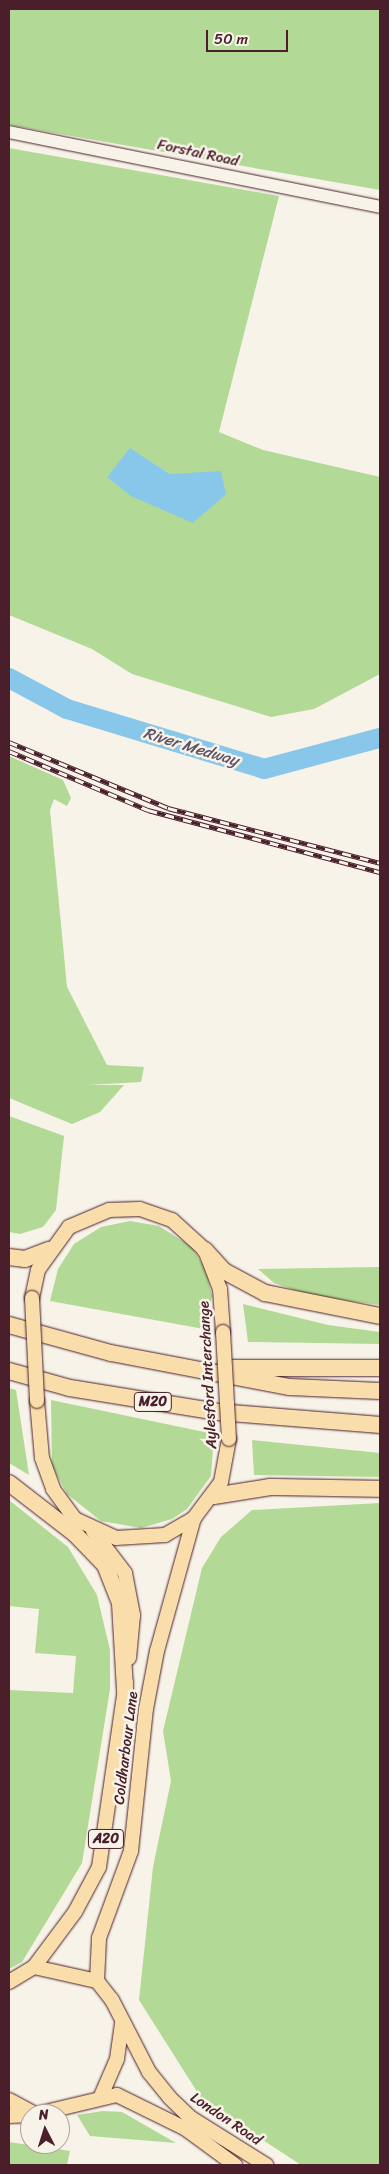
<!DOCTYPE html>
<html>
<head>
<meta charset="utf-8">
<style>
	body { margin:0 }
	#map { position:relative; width:389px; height:2174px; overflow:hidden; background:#f7f3e8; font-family:Sriracha,sans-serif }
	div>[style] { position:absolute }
	.green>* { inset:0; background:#b2d995 }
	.water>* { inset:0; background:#89c7ea }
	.river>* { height:20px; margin:-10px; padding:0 10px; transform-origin:10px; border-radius:10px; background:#89c7ea }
	.roads { filter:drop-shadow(0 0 1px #4a1f2b) drop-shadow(0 0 1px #4a1f2b) }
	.secondary>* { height:12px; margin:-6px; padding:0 6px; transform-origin:6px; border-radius:6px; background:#f7f3e8 }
	.primary>* { height:14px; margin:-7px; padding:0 7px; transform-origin:7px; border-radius:7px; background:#f9deab }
	.highway>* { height:16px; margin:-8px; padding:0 8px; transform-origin:8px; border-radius:8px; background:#f9deab }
	.rail>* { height:5px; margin-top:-2.5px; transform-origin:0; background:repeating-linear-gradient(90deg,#f7f3e8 0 9px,#4a1f2b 0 18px); box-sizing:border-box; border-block:1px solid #4a1f2b }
	.bridges { filter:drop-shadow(0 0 1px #4a1f2b) drop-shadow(0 0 1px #4a1f2b) }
	.primary-bridge>* { height:14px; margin:-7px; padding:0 7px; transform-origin:7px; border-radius:7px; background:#f9deab }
	span { translate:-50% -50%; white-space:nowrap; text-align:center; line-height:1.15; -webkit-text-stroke:5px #f7f3e8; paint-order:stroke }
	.shield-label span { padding:1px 4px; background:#f7f3e8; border:1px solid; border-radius:4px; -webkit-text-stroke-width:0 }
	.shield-label { font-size:14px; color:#4a1f2b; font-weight:700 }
	.street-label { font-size:15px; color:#4a1f2b }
	.water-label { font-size:16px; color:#5d5164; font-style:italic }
	.frame { position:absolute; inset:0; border:10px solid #4a1f2b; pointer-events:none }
	.north { position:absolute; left:20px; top:2104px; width:50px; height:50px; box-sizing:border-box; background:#f7f3e8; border:1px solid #b29e9c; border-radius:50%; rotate:355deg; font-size:14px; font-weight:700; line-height:20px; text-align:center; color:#4a1f2b }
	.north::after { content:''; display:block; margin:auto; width:18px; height:22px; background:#4a1f2b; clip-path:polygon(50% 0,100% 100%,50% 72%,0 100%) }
	.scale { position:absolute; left:206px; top:30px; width:82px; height:22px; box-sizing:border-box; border:2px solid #4a1f2b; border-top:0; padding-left:6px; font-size:15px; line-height:18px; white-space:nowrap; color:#4a1f2b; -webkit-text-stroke:4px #f7f3e8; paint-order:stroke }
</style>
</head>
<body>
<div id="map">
	<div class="green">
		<i style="clip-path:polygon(9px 9px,380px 9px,380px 190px,9px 125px)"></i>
		<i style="clip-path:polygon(evenodd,9px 148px,279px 196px,219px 432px,263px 450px,380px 477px,380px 674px,314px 709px,271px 717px,132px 674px,92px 649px,9px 615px,9px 148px,131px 449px,170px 474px,107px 477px,131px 449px)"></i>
		<i style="clip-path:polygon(9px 756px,63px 780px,71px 798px,67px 806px,54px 799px,50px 810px,67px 987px,107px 1065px,144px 1067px,141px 1082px,88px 1085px,124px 1085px,100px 1112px,72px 1124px,9px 1098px)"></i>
		<i style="clip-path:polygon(9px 1116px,64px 1136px,56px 1210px,43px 1227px,20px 1234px,9px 1232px)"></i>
		<i style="clip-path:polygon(130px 1221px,159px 1226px,192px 1247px,206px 1270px,212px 1296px,204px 1329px,50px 1301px,58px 1269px,74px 1244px,101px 1227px)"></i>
		<i style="clip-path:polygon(380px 1267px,380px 1305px,312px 1296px,274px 1283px,258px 1269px)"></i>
		<i style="clip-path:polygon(243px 1304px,328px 1325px,380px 1332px,380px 1344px,248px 1342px)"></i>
		<i style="clip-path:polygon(9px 1388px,16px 1390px,29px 1475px,9px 1463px)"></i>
		<i style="clip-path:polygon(51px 1400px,214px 1434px,211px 1476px,187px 1509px,172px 1519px,141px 1528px,101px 1521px,67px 1494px,52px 1466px)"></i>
		<i style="clip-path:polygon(252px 1440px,380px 1453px,380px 1477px,254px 1475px)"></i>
		<i style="clip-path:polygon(9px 1500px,68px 1547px,97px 1595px,110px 1650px,110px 1689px,82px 1863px,22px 1962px,9px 1969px,9px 1690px,73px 1693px,76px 1656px,35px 1653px,39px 1609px,9px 1606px)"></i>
		<i style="clip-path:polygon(380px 1503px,380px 2165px,301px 2165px,203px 2101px,139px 2000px,153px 1867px,171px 1781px,163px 1731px,202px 1568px,221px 1537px,252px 1510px)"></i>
		<i style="clip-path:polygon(103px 2111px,122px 2112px,176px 2143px,90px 2136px,77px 2115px)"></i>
		<i style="clip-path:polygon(9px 2142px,70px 2151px,67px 2165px,9px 2165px)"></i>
	</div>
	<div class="water">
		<i style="clip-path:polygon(130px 448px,170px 474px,221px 471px,226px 494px,193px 523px,131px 496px,107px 477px)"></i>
	</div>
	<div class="river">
		<i style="left:9px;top:678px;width:66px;rotate:28.1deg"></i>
		<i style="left:67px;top:709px;width:206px;rotate:16.9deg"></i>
		<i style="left:264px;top:769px;width:120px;rotate:-15deg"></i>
	</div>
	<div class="roads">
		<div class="secondary">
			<i style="left:9px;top:132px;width:379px;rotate:11.4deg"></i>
		</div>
		<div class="primary">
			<i style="left:32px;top:1298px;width:29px;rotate:-78deg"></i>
			<i style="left:38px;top:1270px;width:53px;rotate:-54.2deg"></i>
			<i style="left:69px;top:1227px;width:43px;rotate:-23deg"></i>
			<i style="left:109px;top:1210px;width:31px;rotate:-2deg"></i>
			<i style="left:140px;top:1209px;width:34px;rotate:19deg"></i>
			<i style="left:172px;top:1220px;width:45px;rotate:42.3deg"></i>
			<i style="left:205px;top:1250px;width:42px;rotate:69deg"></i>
			<i style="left:220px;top:1289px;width:43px;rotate:86deg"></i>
			<i style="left:37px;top:1401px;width:57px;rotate:85deg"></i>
			<i style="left:42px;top:1458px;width:33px;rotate:70deg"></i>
			<i style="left:53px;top:1489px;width:37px;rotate:54deg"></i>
			<i style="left:75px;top:1519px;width:45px;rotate:24.9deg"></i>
			<i style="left:116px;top:1538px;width:49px;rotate:-3.5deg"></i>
			<i style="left:165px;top:1535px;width:34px;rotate:-30deg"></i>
			<i style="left:194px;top:1518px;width:45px;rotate:-53.1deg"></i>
			<i style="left:221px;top:1482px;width:44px;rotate:-79.5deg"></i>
			<i style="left:93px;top:1531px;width:53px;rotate:52.7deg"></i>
			<i style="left:125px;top:1573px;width:43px;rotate:79.2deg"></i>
			<i style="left:133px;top:1615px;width:43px;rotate:95.3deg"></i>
			<i style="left:34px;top:1967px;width:69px;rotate:-53.3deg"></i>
			<i style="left:75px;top:1912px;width:51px;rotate:-61.9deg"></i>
			<i style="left:99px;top:1867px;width:187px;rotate:-81.7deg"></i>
			<i style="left:97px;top:1981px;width:43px;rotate:-87.3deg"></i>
			<i style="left:99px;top:1938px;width:93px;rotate:-69.8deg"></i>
			<i style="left:131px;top:1851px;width:143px;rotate:-84deg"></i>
			<i style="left:146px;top:1709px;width:59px;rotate:-79.3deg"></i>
			<i style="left:157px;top:1651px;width:138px;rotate:-74.5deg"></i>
			<i style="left:9px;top:1982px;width:29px;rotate:-31deg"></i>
			<i style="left:34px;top:1967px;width:65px;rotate:12.5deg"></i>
			<i style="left:97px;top:1981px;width:24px;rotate:52deg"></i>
			<i style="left:112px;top:2000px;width:81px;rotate:62.8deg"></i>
			<i style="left:149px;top:2072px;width:33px;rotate:51deg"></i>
			<i style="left:170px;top:2098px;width:29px;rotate:44deg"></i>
			<i style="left:191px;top:2118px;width:89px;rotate:32.1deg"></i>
			<i style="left:101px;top:2096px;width:40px;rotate:-66.6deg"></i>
			<i style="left:117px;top:2059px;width:37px;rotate:-82deg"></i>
			<i style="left:9px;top:2100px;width:30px;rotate:28deg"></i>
			<i style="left:37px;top:2114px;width:82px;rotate:-13.4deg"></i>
			<i style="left:117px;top:2095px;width:77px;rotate:26.2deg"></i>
			<i style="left:186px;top:2129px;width:61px;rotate:36.3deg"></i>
			<i style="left:9px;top:2116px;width:21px;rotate:-3deg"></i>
		</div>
		<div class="highway">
			<i style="left:205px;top:1250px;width:28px;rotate:48deg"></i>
			<i style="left:224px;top:1271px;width:47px;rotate:28.2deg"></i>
			<i style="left:265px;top:1293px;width:117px;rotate:11.3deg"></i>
			<i style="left:9px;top:1257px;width:16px;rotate:7deg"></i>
			<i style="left:25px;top:1259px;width:26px;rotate:-21deg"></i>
			<i style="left:9px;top:1325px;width:106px;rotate:15.4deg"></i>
			<i style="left:111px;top:1353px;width:182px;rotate:10.8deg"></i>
			<i style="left:290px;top:1387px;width:90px;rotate:2.5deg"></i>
			<i style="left:225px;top:1368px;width:155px"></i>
			<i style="left:9px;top:1371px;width:63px;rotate:15.6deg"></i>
			<i style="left:70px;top:1388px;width:150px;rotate:9.2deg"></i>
			<i style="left:218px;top:1412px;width:163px;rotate:4.6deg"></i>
			<i style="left:9px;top:1483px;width:83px;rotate:37.7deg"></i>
			<i style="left:75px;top:1534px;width:43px;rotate:45.9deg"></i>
			<i style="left:105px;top:1565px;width:41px;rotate:68.5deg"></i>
			<i style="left:120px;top:1603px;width:88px;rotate:86.7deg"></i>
			<i style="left:214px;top:1496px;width:57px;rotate:-9.1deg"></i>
			<i style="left:270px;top:1487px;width:110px;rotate:1deg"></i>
		</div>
	</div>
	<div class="rail">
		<i style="left:9px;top:742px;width:172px;rotate:22.5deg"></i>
		<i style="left:168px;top:808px;width:219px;rotate:14.5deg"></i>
		<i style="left:9px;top:751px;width:151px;rotate:23deg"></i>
		<i style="left:148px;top:810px;width:240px;rotate:15deg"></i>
	</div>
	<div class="bridges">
		<div class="primary-bridge">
			<i style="left:32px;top:1298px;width:103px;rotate:87.2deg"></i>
			<i style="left:223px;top:1332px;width:107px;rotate:86.8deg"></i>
		</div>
	</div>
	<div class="shield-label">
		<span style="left:153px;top:1402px">M20</span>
		<span style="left:106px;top:1839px">A20</span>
	</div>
	<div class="street-label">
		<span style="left:198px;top:153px;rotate:12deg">Forstal Road</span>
		<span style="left:208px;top:1375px;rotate:-93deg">Aylesford Interchange</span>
		<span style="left:126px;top:1748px;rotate:-83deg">Coldharbour Lane</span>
		<span style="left:226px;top:2119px;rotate:34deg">London Road</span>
	</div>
	<div class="water-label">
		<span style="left:191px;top:747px;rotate:17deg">River Medway</span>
	</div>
	<div class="frame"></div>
	<div class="north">N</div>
	<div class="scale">50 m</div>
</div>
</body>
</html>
